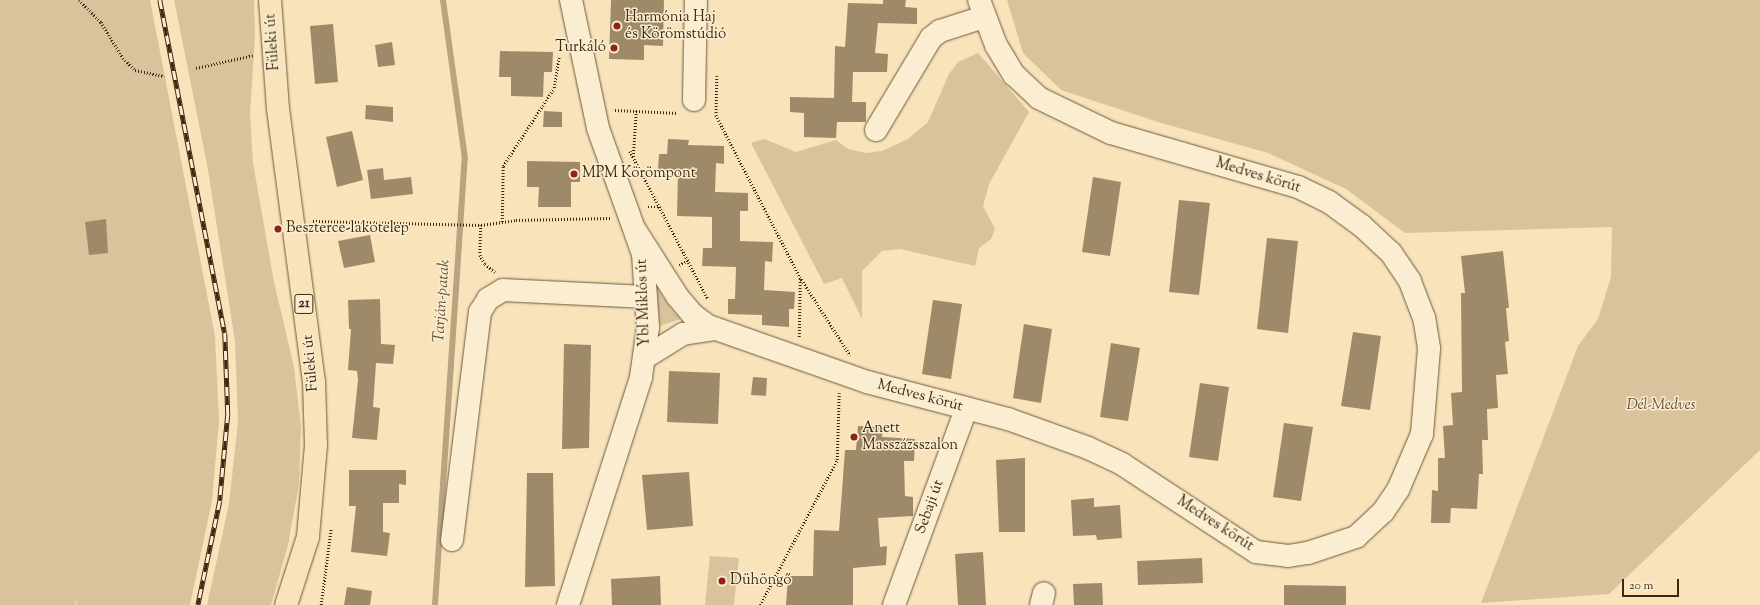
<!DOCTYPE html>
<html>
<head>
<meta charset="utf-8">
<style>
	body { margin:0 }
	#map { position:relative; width:1760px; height:605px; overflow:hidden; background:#f8e3ba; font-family:"Sorts Mill Goudy",serif }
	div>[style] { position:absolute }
	.green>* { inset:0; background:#d8c39d }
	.stream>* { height:5.5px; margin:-2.75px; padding:0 2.75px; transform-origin:2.75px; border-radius:2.75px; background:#b8a480 }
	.building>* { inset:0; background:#9e8a68 }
	.path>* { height:2.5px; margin-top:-1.25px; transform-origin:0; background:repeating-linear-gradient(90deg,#3d290f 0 1px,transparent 0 3px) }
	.roads { filter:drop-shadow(0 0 1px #6c583a) drop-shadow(0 0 1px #6c583a) }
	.minor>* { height:22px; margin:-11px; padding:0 11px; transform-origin:11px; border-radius:11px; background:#faedd2 }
	.major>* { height:22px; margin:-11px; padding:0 11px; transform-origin:11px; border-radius:11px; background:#f8e3ba }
	.rail>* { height:4.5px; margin-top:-2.25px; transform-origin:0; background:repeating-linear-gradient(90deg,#faedd2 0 9px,#3d290f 0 18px); box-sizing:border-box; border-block:1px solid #3d290f }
	.dots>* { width:11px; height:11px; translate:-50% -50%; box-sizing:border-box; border:2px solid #faedd2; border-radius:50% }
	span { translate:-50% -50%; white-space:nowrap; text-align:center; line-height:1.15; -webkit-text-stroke:3px #faedd2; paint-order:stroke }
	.shield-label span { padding:1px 3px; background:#faedd2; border:1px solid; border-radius:3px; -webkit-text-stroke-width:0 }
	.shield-label { font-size:14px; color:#3d290f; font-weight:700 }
	.poi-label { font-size:15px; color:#3d290f }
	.left { translate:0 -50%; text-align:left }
	.right { translate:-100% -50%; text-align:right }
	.street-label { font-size:15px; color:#3d290f }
	.park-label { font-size:15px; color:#645032; font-style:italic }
	.water-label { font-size:16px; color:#624e31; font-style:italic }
	.scale { position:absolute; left:1622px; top:579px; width:57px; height:18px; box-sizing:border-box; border:2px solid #3d290f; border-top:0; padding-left:5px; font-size:12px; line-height:14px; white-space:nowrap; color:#3d290f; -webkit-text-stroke:3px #faedd2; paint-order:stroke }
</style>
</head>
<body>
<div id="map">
	<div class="green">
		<i style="clip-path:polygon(0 0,150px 0,215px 336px,219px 421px,212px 501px,190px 605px,76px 605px,78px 597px,75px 605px,0 605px)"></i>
		<i style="clip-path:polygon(174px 0,254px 0,255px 35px,250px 114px,253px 163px,274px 282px,294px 367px,301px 427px,299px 484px,288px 545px,271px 605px,207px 605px,229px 504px,238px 422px,235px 341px,208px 170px)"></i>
		<i style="clip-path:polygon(1007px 0,1760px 0,1760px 450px,1609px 594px,1481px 603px,1578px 346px,1598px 319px,1611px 277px,1612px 227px,1405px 233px,1346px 189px,1268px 153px,1158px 122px,1061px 90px,1023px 53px)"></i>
		<i style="clip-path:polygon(978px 53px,1029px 112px,989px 184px,983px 206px,995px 229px,991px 239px,979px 248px,975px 266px,900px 249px,882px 251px,862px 271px,862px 319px,842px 278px,824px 284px,751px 143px,764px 139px,796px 152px,836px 140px,848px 149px,866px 153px,882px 151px,908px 139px,928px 122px,949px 74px,958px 62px)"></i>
		<i style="clip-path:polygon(656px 287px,672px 310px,681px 319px,660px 326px)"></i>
		<i style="clip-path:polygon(710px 556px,739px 558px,734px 605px,705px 605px)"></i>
	</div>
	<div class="stream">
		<i style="left:435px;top:605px;width:447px;rotate:-86.2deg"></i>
		<i style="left:465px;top:159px;width:161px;rotate:-97.9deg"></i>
	</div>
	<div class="building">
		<i style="clip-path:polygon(611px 0,664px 0,663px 46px,644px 45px,644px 60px,609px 59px)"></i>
		<i style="clip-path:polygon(883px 0,906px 0,905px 7px,917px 8px,917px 24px,878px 23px,875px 53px,888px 54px,887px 72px,853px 72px,852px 102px,866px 102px,866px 122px,837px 122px,836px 138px,804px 137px,804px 113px,790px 112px,790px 97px,834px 98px,835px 46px,845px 47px,848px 3px,883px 4px)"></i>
		<i style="clip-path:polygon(333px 24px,338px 82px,315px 84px,310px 26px)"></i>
		<i style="clip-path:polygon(392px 42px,395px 65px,378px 67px,375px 45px)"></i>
		<i style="clip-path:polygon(500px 51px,553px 52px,552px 72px,544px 72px,543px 97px,511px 96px,511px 77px,499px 77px)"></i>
		<i style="clip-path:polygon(366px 105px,393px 107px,393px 122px,365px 119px)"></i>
		<i style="clip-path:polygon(544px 111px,562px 112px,562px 127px,543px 127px)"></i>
		<i style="clip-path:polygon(352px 131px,363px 180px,337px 187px,326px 137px)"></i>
		<i style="clip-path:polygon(668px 139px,689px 140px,688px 145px,724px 146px,724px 164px,716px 163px,715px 192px,748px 193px,748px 211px,740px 211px,740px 241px,773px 242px,772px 262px,765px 261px,764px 290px,795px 292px,794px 309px,789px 309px,789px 327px,762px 325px,762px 315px,728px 314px,728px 299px,735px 299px,736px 267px,702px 266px,703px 248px,712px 248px,712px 217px,677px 216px,678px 172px,658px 171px,659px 154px,667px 154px)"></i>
		<i style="clip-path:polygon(527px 161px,580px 162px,580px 182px,571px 182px,571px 207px,538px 207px,539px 187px,527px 187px)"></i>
		<i style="clip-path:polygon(383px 168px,384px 180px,411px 177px,413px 194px,371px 199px,367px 170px)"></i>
		<i style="clip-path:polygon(1093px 177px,1121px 182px,1110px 256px,1082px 252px)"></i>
		<i style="clip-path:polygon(1179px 200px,1210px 203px,1199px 295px,1169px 292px)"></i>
		<i style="clip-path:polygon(106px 219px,108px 253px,89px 255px,85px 222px)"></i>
		<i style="clip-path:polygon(370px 235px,375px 262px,344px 268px,338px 241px)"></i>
		<i style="clip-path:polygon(1267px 238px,1298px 241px,1288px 333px,1257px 329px)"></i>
		<i style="clip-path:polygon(1503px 251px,1509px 308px,1506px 308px,1509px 341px,1505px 342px,1508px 374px,1496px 375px,1498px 408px,1487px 409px,1488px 440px,1482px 440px,1483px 474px,1479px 474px,1477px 509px,1451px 508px,1450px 523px,1431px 523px,1432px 490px,1438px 491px,1438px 458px,1445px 458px,1443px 426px,1453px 425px,1451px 393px,1462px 392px,1461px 293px,1465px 293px,1461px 256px)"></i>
		<i style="clip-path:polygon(380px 299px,381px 344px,395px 345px,393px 364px,376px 363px,373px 407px,380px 408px,377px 440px,352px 438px,358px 380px,357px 371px,348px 370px,351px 329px,349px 329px,348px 300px)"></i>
		<i style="clip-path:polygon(933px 300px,962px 304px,951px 379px,922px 374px)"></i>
		<i style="clip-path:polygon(1024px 324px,1052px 329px,1041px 403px,1013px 398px)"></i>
		<i style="clip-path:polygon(1353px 332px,1381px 336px,1370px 410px,1341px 406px)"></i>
		<i style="clip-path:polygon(1111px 343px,1140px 348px,1128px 421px,1100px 417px)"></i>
		<i style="clip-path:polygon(564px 344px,591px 345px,589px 448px,562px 449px)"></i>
		<i style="clip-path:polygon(669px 371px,720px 373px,718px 424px,667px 422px)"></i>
		<i style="clip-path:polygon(753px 377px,767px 378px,766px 396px,751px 395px)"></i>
		<i style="clip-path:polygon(1200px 383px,1229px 387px,1218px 461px,1189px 457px)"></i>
		<i style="clip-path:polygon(1284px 423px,1313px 427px,1301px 501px,1273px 497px)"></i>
		<i style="clip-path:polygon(858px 426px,883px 427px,882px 437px,915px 439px,914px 461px,904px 461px,905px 496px,913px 497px,913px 516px,878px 518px,880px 547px,887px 546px,886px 565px,853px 568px,853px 605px,786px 605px,788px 576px,813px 576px,814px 530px,839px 531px,845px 450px,856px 450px)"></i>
		<i style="clip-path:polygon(1025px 458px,1025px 532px,999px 532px,996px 460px)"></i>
		<i style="clip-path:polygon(349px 470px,406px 470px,406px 485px,399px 484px,399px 503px,383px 503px,383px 532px,390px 533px,387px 556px,351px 552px,356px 506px,349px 506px)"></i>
		<i style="clip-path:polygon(689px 472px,693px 526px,647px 530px,642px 475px)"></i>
		<i style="clip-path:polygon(527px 473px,553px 473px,555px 586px,525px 587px)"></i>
		<i style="clip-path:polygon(1094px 498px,1094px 507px,1120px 505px,1122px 538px,1097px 540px,1096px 535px,1073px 536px,1071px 500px)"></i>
		<i style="clip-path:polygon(983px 552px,986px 605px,958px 605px,955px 554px)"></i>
		<i style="clip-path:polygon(1202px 558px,1203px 583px,1138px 585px,1137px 561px)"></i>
		<i style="clip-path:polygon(660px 576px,661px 605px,612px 605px,611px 579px)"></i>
		<i style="clip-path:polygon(1102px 583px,1103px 605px,1074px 605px,1073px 584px)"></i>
		<i style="clip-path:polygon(1284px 585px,1346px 586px,1346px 605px,1284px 605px)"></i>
		<i style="clip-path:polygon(347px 587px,372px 591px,370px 605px,344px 605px)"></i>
	</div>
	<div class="path">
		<i style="left:79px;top:0;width:31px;rotate:45deg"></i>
		<i style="left:101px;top:22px;width:42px;rotate:58.6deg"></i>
		<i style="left:123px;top:58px;width:17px;rotate:45deg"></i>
		<i style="left:135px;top:70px;width:30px;rotate:12deg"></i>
		<i style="left:196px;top:68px;width:59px;rotate:-12.6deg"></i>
		<i style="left:717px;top:76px;width:39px;rotate:91deg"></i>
		<i style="left:716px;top:115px;width:182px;rotate:62.6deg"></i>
		<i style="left:800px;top:277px;width:93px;rotate:57.3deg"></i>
		<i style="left:615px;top:110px;width:63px;rotate:2.7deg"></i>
		<i style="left:630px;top:151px;width:167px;rotate:62.2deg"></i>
		<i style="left:633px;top:157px;width:46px;rotate:-86.3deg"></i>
		<i style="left:648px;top:207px;width:12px"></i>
		<i style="left:313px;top:221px;width:168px;rotate:1.4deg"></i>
		<i style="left:481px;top:225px;width:35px;rotate:-8deg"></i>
		<i style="left:516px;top:220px;width:94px;rotate:-1.2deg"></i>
		<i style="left:502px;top:222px;width:56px;rotate:-89deg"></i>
		<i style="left:503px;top:166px;width:93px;rotate:-56.8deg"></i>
		<i style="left:554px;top:88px;width:31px;rotate:-81deg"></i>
		<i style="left:481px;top:225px;width:30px;rotate:92deg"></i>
		<i style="left:480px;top:255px;width:10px;rotate:61deg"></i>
		<i style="left:485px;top:264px;width:13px;rotate:39deg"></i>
		<i style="left:679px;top:265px;width:10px;rotate:-29deg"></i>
		<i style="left:799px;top:337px;width:59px;rotate:-89deg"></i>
		<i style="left:321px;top:605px;width:78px;rotate:-82.6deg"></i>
		<i style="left:760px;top:605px;width:164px;rotate:-62deg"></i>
		<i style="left:837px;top:460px;width:67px;rotate:-88.3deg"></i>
	</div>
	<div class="roads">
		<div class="minor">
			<i style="left:694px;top:100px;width:100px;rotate:-88.9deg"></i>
			<i style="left:876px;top:130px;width:107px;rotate:-59.1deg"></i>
			<i style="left:931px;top:38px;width:11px;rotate:-38deg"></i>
			<i style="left:940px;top:31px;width:46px;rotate:-17.7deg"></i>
			<i style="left:635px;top:230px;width:78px;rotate:57.5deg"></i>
			<i style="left:677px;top:296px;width:23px;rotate:50deg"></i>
			<i style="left:692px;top:314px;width:20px;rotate:37deg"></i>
			<i style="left:708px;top:326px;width:169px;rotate:19.4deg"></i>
			<i style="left:867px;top:382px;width:146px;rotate:14.7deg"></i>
			<i style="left:1008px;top:419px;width:85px;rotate:19.9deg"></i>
			<i style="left:1088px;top:448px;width:38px;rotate:25deg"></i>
			<i style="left:1122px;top:464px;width:160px;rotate:33.3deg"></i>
			<i style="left:1256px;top:552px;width:32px;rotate:7deg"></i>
			<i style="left:1288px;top:556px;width:20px;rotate:-9deg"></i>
			<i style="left:1308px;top:553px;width:51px;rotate:-18.4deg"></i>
			<i style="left:1356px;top:537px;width:37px;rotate:-43deg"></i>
			<i style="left:1383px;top:512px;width:27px;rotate:-56deg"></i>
			<i style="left:1398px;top:490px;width:61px;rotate:-66.8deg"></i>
			<i style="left:1422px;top:434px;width:86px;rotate:-85.3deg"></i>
			<i style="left:1429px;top:348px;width:30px;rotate:-99deg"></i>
			<i style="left:1424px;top:318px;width:40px;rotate:-111deg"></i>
			<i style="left:1410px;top:281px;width:34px;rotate:-124deg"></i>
			<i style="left:1391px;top:253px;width:40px;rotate:-137deg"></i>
			<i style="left:1362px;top:226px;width:41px;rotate:-144deg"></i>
			<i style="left:1329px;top:202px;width:34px;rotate:-154deg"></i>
			<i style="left:1298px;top:187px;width:195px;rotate:-163.9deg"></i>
			<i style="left:1111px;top:133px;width:80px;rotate:-154.1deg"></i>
			<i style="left:1039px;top:98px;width:34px;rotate:-137deg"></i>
			<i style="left:1014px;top:75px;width:35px;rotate:-121deg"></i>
			<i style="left:996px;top:45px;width:48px;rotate:-110.7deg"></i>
			<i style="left:646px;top:357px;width:44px;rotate:-31.9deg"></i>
			<i style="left:683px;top:334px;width:33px;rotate:-9deg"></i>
			<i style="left:452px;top:540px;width:230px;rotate:-83deg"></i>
			<i style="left:480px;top:312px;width:15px;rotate:-58deg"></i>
			<i style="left:488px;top:299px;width:17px;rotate:-31deg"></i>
			<i style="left:503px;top:290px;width:143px;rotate:2.8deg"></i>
			<i style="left:568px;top:605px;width:239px;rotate:-72.2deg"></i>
			<i style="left:641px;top:377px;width:50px;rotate:-82deg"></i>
			<i style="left:648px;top:327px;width:73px;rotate:-93.9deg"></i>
			<i style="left:643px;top:254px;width:134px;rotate:-109.7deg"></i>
			<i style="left:598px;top:128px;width:131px;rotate:-101.9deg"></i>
			<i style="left:894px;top:605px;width:209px;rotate:-69.8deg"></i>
			<i style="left:1041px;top:605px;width:12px;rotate:-76deg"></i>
		</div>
		<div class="major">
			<i style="left:270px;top:0;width:109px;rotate:85.8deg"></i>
			<i style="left:278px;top:109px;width:275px;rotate:82.5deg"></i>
			<i style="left:314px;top:382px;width:63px;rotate:88.2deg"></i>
			<i style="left:316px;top:445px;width:92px;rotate:95deg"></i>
			<i style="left:308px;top:537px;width:71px;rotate:107.9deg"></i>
		</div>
	</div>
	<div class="rail">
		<i style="left:160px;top:0;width:339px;rotate:79deg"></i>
		<i style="left:225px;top:333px;width:81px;rotate:87.9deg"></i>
		<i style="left:228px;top:414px;width:87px;rotate:95.3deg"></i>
		<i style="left:220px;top:501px;width:106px;rotate:101.9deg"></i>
	</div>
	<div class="dots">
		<i style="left:617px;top:26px;background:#8f2418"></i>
		<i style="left:614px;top:48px;background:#8f2418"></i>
		<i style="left:574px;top:174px;background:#8f2418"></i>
		<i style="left:278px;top:229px;background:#8f2418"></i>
		<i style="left:854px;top:437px;background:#8f2418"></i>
		<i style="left:722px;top:581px;background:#8f2418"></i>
	</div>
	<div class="shield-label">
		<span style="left:304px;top:304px">21</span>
	</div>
	<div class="poi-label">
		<span class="left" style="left:625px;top:26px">Harmónia Haj<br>és Körömstúdió</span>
		<span class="right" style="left:606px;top:48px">Turkáló</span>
		<span class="left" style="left:582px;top:174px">MPM Körömpont</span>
		<span class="left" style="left:286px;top:229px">Beszterce-lakótelep</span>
		<span class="left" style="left:862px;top:437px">Anett<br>Masszázsszalon</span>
		<span class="left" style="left:730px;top:581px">Dühöngő</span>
	</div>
	<div class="street-label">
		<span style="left:273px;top:42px;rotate:-94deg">Füleki út</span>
		<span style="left:1258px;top:176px;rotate:17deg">Medves körút</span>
		<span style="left:644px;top:303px;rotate:-92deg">Ybl Miklós út</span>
		<span style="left:311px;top:363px;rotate:-95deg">Füleki út</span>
		<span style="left:920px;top:396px;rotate:15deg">Medves körút</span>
		<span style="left:930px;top:507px;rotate:-70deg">Sebaji út</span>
		<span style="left:1215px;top:524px;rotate:33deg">Medves körút</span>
	</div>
	<div class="park-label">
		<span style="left:1661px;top:406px">Dél-Medves</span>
	</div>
	<div class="water-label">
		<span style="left:443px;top:301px;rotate:-86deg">Tarján-patak</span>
	</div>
	<div class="scale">20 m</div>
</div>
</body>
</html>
